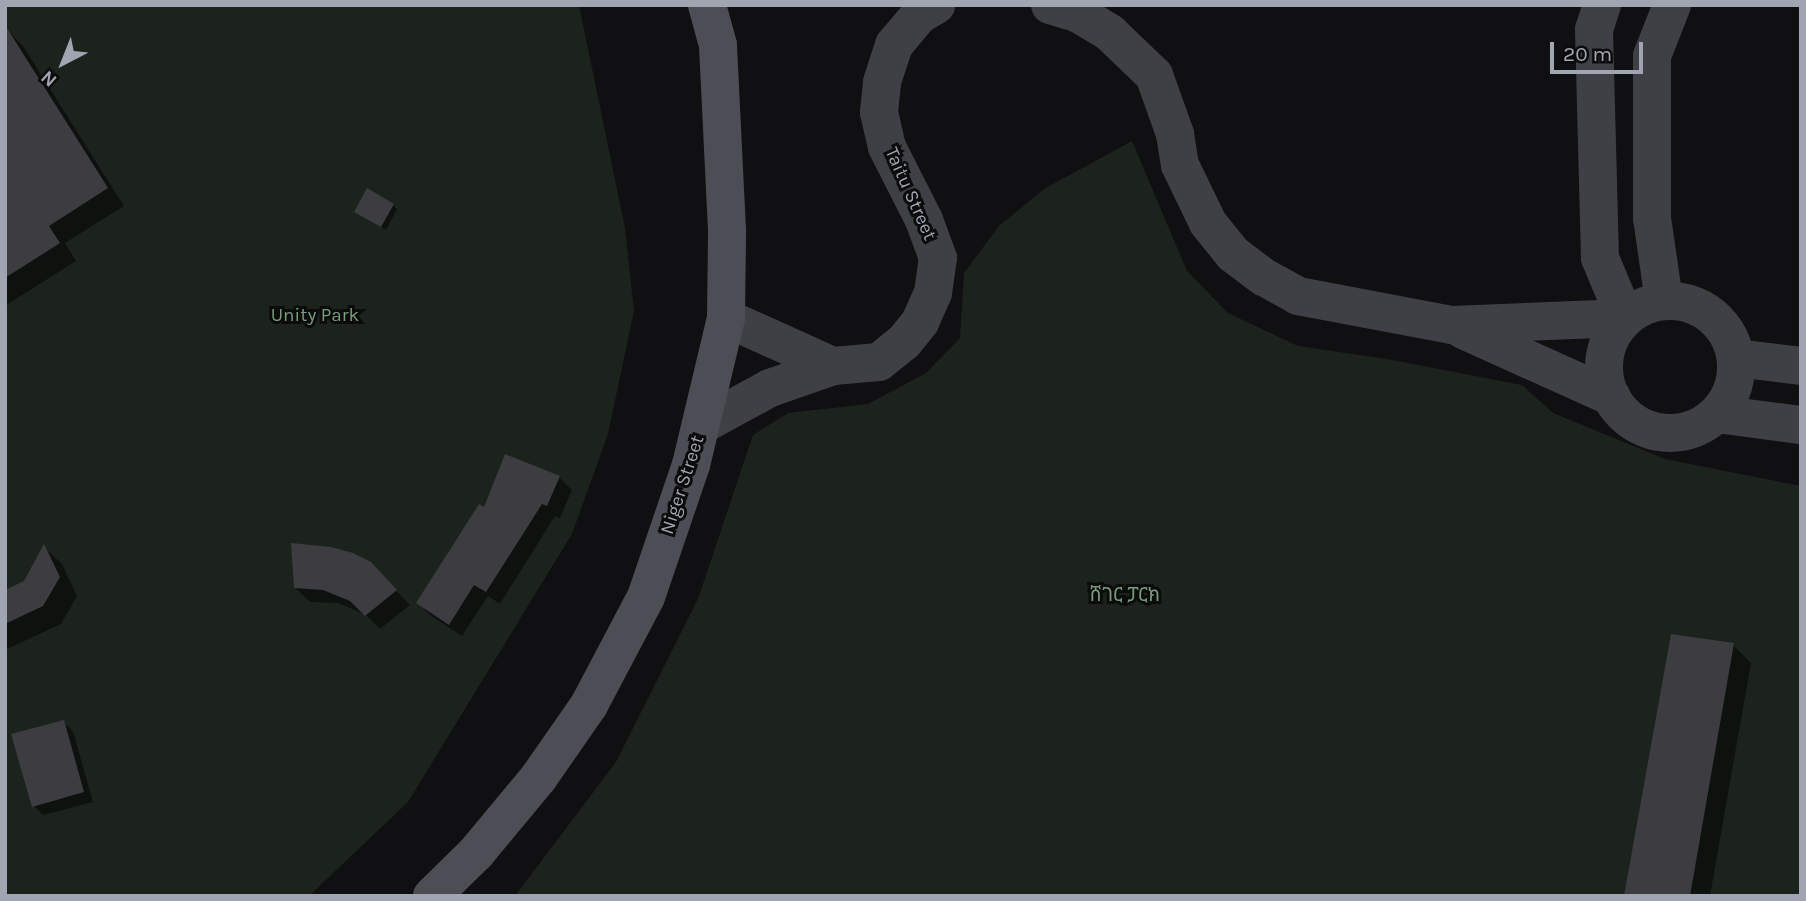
<!DOCTYPE html>
<html>
<head>
<meta charset="utf-8">
<style>
	body { margin:0 }
	#map { position:relative; width:1806px; height:901px; overflow:hidden; background:#100f11; font-family:Karla,"Noto Sans Ethiopic",sans-serif }
	div>[style] { position:absolute }
	.green>* { inset:0; background:#1c231d }
	.shadow>* { inset:0; background:#0007 }
	.building>* { inset:0; background:#3c3c41 }
	.secondary>* { height:38px; margin:-19px; padding:0 19px; transform-origin:19px; border-radius:19px; background:#3f4046 }
	.secondary>.ring { margin:-19px; padding:0; box-sizing:content-box; background:none; border:38px solid #3f4046; border-radius:50% }
	.primary>* { height:38px; margin:-19px; padding:0 19px; transform-origin:19px; border-radius:19px; background:#4d4e55 }
	span { translate:-50% -50%; white-space:nowrap; text-align:center; line-height:1.15; -webkit-text-stroke:6px #0b0b0c; paint-order:stroke }
	.street-label { font-size:19px; color:#a1a5b2 }
	.park-label { font-size:19px; color:#779d7d }
	.frame { position:absolute; inset:0; border:7px solid #a1a5b2; pointer-events:none }
	.north { position:absolute; left:28px; top:28px; width:70px; height:70px; -webkit-text-stroke:5px #0b0b0c; paint-order:stroke; rotate:222deg; font-size:19px; font-weight:700; line-height:28px; text-align:center; color:#a1a5b2 }
	.north::after { content:''; display:block; margin:auto; width:24px; height:32px; background:#a1a5b2; clip-path:polygon(50% 0,100% 100%,50% 72%,0 100%) }
	.scale { position:absolute; left:1550px; top:42px; width:93px; height:32px; box-sizing:border-box; border:4px solid #a1a5b2; border-top:0; padding-left:9px; font-size:21px; line-height:24px; white-space:nowrap; color:#a1a5b2; -webkit-text-stroke:5px #0b0b0c; paint-order:stroke }
</style>
</head>
<body>
<div id="map">
	<div class="green">
		<i style="clip-path:polygon(5px 5px,579px 5px,625px 228px,634px 311px,608px 434px,572px 534px,408px 802px,309px 896px,5px 896px)"></i>
		<i style="clip-path:polygon(1132px 141px,1187px 271px,1228px 313px,1298px 346px,1387px 359px,1522px 385px,1553px 413px,1665px 459px,1801px 486px,1801px 896px,515px 896px,616px 762px,698px 599px,753px 435px,788px 413px,868px 404px,926px 373px,960px 338px,964px 273px,999px 226px,1044px 189px)"></i>
	</div>
	<div class="shadow">
		<i style="clip-path:polygon(6px 29px,23px 46px,124px 206px,65px 243px,76px 261px,5px 306px)"></i>
		<i style="clip-path:polygon(393px 205px,397px 209px,386px 230px,356px 212px)"></i>
		<i style="clip-path:polygon(559px 477px,572px 490px,560px 518px,555px 516px,500px 604px,488px 596px,462px 636px,431px 616px,418px 603px,484px 509px)"></i>
		<i style="clip-path:polygon(44px 547px,62px 564px,77px 596px,61px 624px,5px 650px,5px 592px,26px 583px)"></i>
		<i style="clip-path:polygon(385px 579px,410px 605px,380px 629px,366px 615px,338px 603px,310px 602px,295px 588px)"></i>
		<i style="clip-path:polygon(1733px 645px,1751px 663px,1710px 896px,1625px 896px)"></i>
		<i style="clip-path:polygon(63px 722px,73px 731px,93px 802px,43px 815px,34px 806px)"></i>
	</div>
	<div class="building">
		<i style="clip-path:polygon(5px 25px,108px 188px,49px 226px,60px 243px,5px 278px)"></i>
		<i style="clip-path:polygon(367px 188px,394px 204px,381px 227px,354px 212px)"></i>
		<i style="clip-path:polygon(505px 454px,560px 476px,547px 506px,542px 504px,486px 592px,474px 585px,449px 625px,416px 603px,479px 504px,484px 507px)"></i>
		<i style="clip-path:polygon(291px 543px,331px 547px,353px 553px,371px 562px,397px 590px,365px 616px,350px 601px,323px 590px,294px 588px)"></i>
		<i style="clip-path:polygon(44px 544px,60px 577px,43px 606px,5px 624px,5px 590px,24px 581px)"></i>
		<i style="clip-path:polygon(1671px 634px,1734px 643px,1690px 896px,1624px 896px)"></i>
		<i style="clip-path:polygon(64px 720px,84px 792px,32px 807px,11px 734px)"></i>
	</div>
	<div class="secondary">
		<i style="left:1050px;top:5px;width:28px;rotate:17deg"></i>
		<i style="left:1077px;top:13px;width:39px;rotate:31deg"></i>
		<i style="left:1110px;top:33px;width:61px;rotate:43.7deg"></i>
		<i style="left:1154px;top:75px;width:63px;rotate:70.4deg"></i>
		<i style="left:1175px;top:134px;width:31px;rotate:81deg"></i>
		<i style="left:1180px;top:165px;width:64px;rotate:64.2deg"></i>
		<i style="left:1208px;top:223px;width:40px;rotate:51deg"></i>
		<i style="left:1233px;top:254px;width:39px;rotate:37deg"></i>
		<i style="left:1264px;top:277px;width:39px;rotate:29deg"></i>
		<i style="left:1298px;top:296px;width:157px;rotate:10.7deg"></i>
		<i style="left:1452px;top:325px;width:173px;rotate:-2.3deg"></i>
		<i style="left:1602px;top:5px;width:26px;rotate:108deg"></i>
		<i style="left:1594px;top:30px;width:228px;rotate:88.5deg"></i>
		<i style="left:1600px;top:258px;width:65px;rotate:67.4deg"></i>
		<i style="left:1664px;top:301px;width:84px;rotate:-98.2deg"></i>
		<i style="left:1652px;top:218px;width:162px;rotate:-90deg"></i>
		<i style="left:1652px;top:56px;width:55px;rotate:-68.6deg"></i>
		<i class="ring" style="left:1604px;top:301px;width:94px;height:94px"></i>
		<i style="left:726px;top:318px;width:117px;rotate:24.2deg"></i>
		<i style="left:1463px;top:330px;width:163px;rotate:24.2deg"></i>
		<i style="left:1736px;top:358px;width:65px;rotate:7deg"></i>
		<i style="left:1717px;top:414px;width:85px;rotate:7.5deg"></i>
		<i style="left:702px;top:425px;width:77px;rotate:-28.6deg"></i>
		<i style="left:770px;top:388px;width:67px;rotate:-19.2deg"></i>
		<i style="left:833px;top:366px;width:46px;rotate:-5deg"></i>
		<i style="left:879px;top:362px;width:32px;rotate:-39deg"></i>
		<i style="left:904px;top:342px;width:26px;rotate:-51deg"></i>
		<i style="left:920px;top:322px;width:32px;rotate:-66deg"></i>
		<i style="left:933px;top:293px;width:35px;rotate:-82deg"></i>
		<i style="left:938px;top:258px;width:40px;rotate:-110.2deg"></i>
		<i style="left:924px;top:220px;width:82px;rotate:-116.9deg"></i>
		<i style="left:887px;top:147px;width:36px;rotate:-103deg"></i>
		<i style="left:879px;top:112px;width:30px;rotate:-84deg"></i>
		<i style="left:882px;top:82px;width:39px;rotate:-72deg"></i>
		<i style="left:894px;top:45px;width:39px;rotate:-50deg"></i>
		<i style="left:919px;top:15px;width:20px;rotate:-30deg"></i>
	</div>
	<div class="primary">
		<i style="left:432px;top:896px;width:62px;rotate:-44.3deg"></i>
		<i style="left:476px;top:853px;width:99px;rotate:-50.3deg"></i>
		<i style="left:539px;top:777px;width:88px;rotate:-55.2deg"></i>
		<i style="left:589px;top:705px;width:122px;rotate:-62.2deg"></i>
		<i style="left:646px;top:597px;width:139px;rotate:-71.2deg"></i>
		<i style="left:691px;top:465px;width:151px;rotate:-76.6deg"></i>
		<i style="left:726px;top:318px;width:88px;rotate:-89.3deg"></i>
		<i style="left:727px;top:230px;width:185px;rotate:-92.8deg"></i>
		<i style="left:718px;top:45px;width:41px;rotate:-105.4deg"></i>
	</div>
	<div class="street-label">
		<span style="left:910px;top:194px;rotate:66deg">Taitu Street</span>
		<span style="left:683px;top:485px;rotate:-72deg">Niger Street</span>
	</div>
	<div class="park-label">
		<span style="left:315px;top:316px">Unity Park</span>
		<span style="left:1125px;top:596px">ሸገር ፓርክ</span>
	</div>
	<div class="frame"></div>
	<div class="north">N</div>
	<div class="scale">20 m</div>
</div>
</body>
</html>
